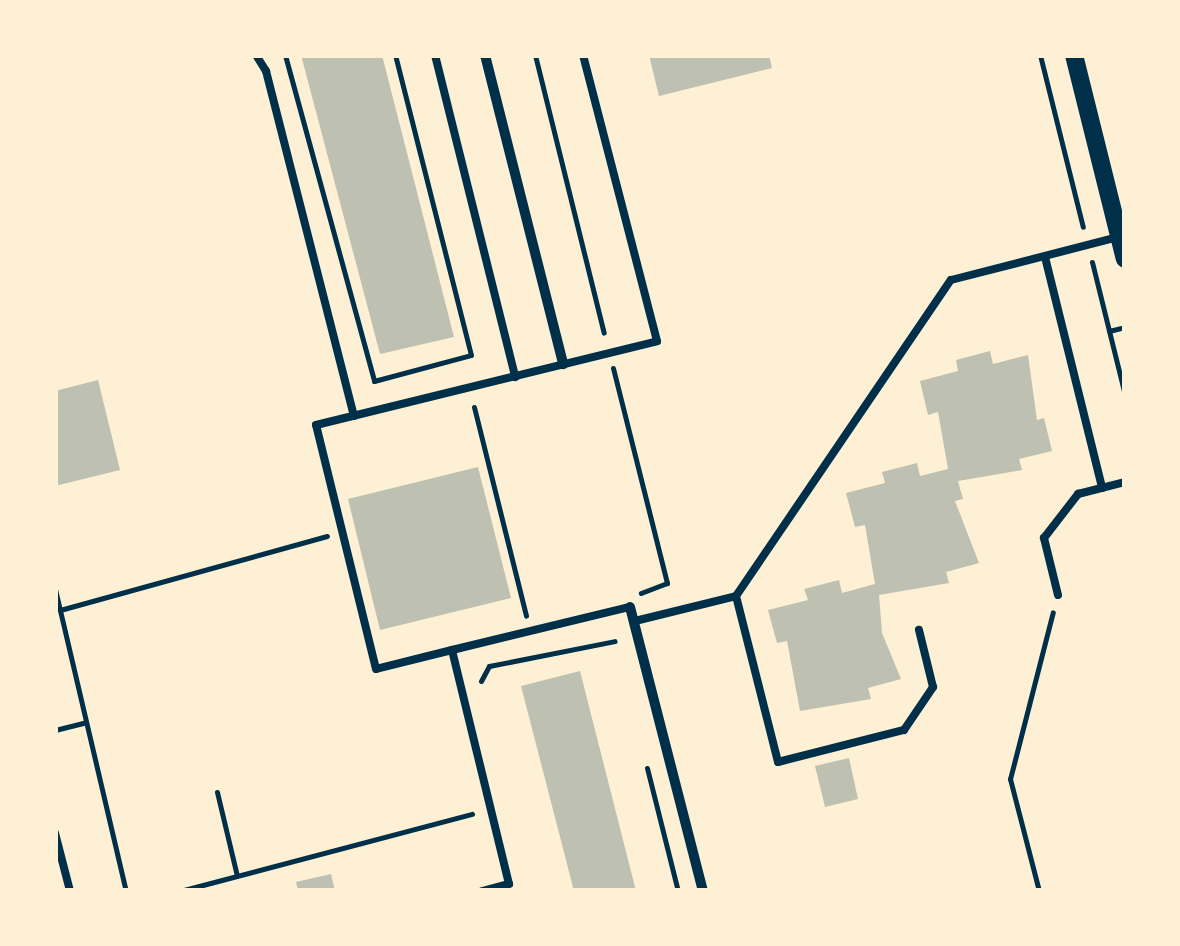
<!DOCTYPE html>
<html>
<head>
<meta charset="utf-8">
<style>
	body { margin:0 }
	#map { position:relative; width:1180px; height:946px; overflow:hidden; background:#fdf0d5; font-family:"Fira Sans Condensed",sans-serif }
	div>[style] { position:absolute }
	.building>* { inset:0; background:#bec0b2 }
	.path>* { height:5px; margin:-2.5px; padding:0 2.5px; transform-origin:2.5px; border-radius:2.5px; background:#003049 }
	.service>* { height:8px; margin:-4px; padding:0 4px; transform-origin:4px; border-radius:4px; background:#003049 }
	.minor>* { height:10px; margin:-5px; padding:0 5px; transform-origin:5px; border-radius:5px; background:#003049 }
	.tertiary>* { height:18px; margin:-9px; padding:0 9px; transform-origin:9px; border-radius:9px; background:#003049 }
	span { translate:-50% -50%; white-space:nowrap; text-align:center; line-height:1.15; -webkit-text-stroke:10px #fdf0d5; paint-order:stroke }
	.frame { position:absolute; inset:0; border:58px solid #fdf0d5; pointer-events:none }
</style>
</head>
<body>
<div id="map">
	<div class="building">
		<i style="clip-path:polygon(301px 55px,382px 55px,454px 337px,380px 354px)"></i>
		<i style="clip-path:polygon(649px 55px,769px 55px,772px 68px,659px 96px)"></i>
		<i style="clip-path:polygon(990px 351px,993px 364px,1028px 355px,1037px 420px,1044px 418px,1052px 451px,1019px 459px,1022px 470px,958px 481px,963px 499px,955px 501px,979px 563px,946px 572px,949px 583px,879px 595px,882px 633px,901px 679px,868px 688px,871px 699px,800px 711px,787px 641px,777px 643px,768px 610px,808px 600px,804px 589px,839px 580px,842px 593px,875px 584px,865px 525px,855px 527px,846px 493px,885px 483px,882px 472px,917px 463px,920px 476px,948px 469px,938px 412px,928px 415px,920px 381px,958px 371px,956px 360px)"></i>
		<i style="clip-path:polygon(98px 380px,120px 470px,55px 486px,55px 391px)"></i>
		<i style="clip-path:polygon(478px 467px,511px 598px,380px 630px,348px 499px)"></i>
		<i style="clip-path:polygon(580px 671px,636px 891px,574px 891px,521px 686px)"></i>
		<i style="clip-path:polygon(849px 758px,858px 799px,825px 807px,815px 766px)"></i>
		<i style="clip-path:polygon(331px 874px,335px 891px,298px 891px,296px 882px)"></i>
	</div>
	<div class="path">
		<i style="left:285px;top:55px;width:338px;rotate:74.7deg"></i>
		<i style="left:374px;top:381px;width:100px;rotate:-15deg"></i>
		<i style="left:471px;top:355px;width:309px;rotate:-104.2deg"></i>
		<i style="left:535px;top:55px;width:286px;rotate:76.1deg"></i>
		<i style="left:1040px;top:55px;width:177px;rotate:76deg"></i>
		<i style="left:1092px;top:262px;width:137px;rotate:76.1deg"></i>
		<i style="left:1109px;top:331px;width:16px;rotate:-14deg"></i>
		<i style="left:613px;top:368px;width:222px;rotate:75.9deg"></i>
		<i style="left:667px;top:583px;width:28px;rotate:159deg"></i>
		<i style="left:474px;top:407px;width:215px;rotate:76deg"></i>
		<i style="left:55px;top:589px;width:310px;rotate:76.8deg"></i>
		<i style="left:60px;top:610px;width:277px;rotate:-15.5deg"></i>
		<i style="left:481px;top:681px;width:17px;rotate:-62deg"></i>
		<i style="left:489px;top:666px;width:128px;rotate:-11.2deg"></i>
		<i style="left:55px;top:730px;width:32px;rotate:-14deg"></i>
		<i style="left:647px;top:768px;width:127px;rotate:75.9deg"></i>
		<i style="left:217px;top:792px;width:86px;rotate:76.6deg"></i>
		<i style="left:180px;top:891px;width:302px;rotate:-14.8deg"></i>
		<i style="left:1039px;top:891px;width:116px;rotate:-104.5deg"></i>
		<i style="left:1010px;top:779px;width:172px;rotate:-75.6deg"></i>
	</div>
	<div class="service">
		<i style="left:256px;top:55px;width:19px;rotate:58deg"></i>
		<i style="left:266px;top:71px;width:356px;rotate:75.7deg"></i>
		<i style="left:435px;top:55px;width:332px;rotate:76deg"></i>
		<i style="left:1045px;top:257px;width:238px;rotate:76.1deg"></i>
		<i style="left:1058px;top:595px;width:59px;rotate:-103.8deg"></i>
		<i style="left:1044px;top:538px;width:56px;rotate:-52.3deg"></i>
		<i style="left:1078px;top:494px;width:49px;rotate:-14.3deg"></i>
		<i style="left:736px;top:596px;width:171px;rotate:75.8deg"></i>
		<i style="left:778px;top:762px;width:130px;rotate:-14.3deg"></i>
		<i style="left:904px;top:730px;width:52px;rotate:-56deg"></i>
		<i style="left:933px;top:687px;width:59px;rotate:-103.8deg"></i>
		<i style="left:635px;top:621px;width:104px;rotate:-13.9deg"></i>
		<i style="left:736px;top:596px;width:382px;rotate:-55.8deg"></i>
		<i style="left:951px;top:280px;width:173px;rotate:-14.4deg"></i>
		<i style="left:452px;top:650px;width:78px;rotate:166deg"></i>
		<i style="left:376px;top:669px;width:251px;rotate:-103.8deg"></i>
		<i style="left:316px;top:425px;width:351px;rotate:-13.8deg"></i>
		<i style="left:657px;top:341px;width:295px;rotate:-104.5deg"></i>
		<i style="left:55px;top:833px;width:60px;rotate:75.5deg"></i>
		<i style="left:482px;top:891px;width:28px;rotate:-15deg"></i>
		<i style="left:509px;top:884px;width:241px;rotate:-103.7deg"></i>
		<i style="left:452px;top:650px;width:183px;rotate:-13.6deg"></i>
	</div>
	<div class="minor">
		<i style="left:485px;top:55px;width:319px;rotate:75.8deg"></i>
		<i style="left:630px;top:607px;width:293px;rotate:75.6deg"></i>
	</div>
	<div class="tertiary">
		<i style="left:1074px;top:55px;width:210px;rotate:76deg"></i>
	</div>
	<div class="frame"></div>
</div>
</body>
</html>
